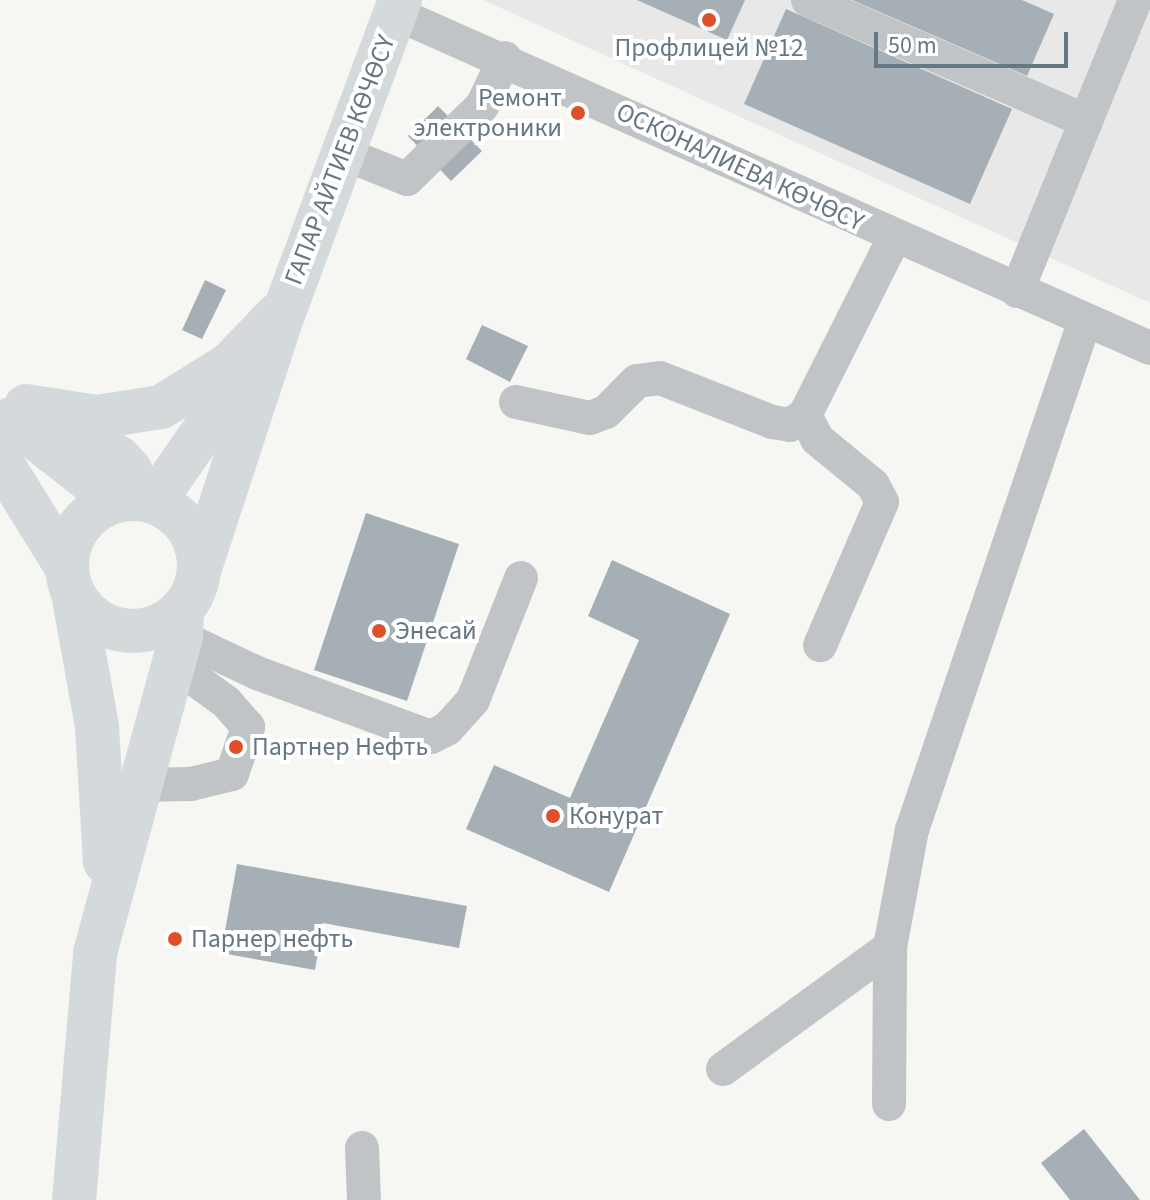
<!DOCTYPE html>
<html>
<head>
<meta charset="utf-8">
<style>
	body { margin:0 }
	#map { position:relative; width:1150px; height:1200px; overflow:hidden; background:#f6f6f3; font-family:"Source Sans 3",sans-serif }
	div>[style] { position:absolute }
	.built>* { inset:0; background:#e7e8e7 }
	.building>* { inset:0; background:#a6afb5 }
	.minor>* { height:34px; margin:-17px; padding:0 17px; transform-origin:17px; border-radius:17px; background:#c0c4c7 }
	.major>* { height:44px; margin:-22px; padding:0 22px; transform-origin:22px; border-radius:22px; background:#d4d9dc }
	.major>.ring { margin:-22px; padding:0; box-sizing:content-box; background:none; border:44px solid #d4d9dc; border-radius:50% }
	.dots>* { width:22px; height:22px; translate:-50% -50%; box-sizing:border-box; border:4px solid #fff; border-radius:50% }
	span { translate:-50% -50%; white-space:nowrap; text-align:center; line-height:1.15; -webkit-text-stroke:8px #fff; paint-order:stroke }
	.poi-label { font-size:26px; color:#667784 }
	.right { translate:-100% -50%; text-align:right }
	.left { translate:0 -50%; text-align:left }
	.street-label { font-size:26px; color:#667784 }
	.scale { position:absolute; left:874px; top:32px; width:194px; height:36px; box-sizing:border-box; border:4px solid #667784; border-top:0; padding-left:10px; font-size:24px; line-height:28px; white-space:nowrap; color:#667784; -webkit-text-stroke:6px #fff; paint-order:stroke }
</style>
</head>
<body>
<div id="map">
	<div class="built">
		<i style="clip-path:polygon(483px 0,1150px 0,1150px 303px)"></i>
	</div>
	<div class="building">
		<i style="clip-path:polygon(637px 0,745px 0,727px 40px)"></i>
		<i style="clip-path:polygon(852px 0,1022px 0,1054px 14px,1027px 76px)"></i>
		<i style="clip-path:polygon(786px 9px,1012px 109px,970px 204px,744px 104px)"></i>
		<i style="clip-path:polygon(438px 106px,482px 151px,451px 181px,408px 136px)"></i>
		<i style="clip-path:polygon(205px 280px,226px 290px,202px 339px,182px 330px)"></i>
		<i style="clip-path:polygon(482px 325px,528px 346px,510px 382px,466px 359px)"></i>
		<i style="clip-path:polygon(366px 513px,459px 544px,407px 701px,314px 670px)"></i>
		<i style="clip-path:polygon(612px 560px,730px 614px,609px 892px,466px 829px,494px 765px,570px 798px,639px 640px,588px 616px)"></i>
		<i style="clip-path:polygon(237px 864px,467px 906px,459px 948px,323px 923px,315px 970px,221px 953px)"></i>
		<i style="clip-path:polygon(1084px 1129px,1140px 1200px,1070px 1200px,1041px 1163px)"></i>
	</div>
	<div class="minor">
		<i style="left:808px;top:0;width:303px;rotate:23.5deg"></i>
		<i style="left:395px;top:13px;width:826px;rotate:23.93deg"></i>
		<i style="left:345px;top:154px;width:67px;rotate:22deg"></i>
		<i style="left:407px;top:179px;width:105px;rotate:-44.2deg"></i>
		<i style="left:482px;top:106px;width:53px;rotate:-64.4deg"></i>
		<i style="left:1017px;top:291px;width:314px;rotate:-67.9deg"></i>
		<i style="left:516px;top:402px;width:76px;rotate:12.2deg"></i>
		<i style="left:590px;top:418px;width:17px;rotate:-21deg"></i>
		<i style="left:606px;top:412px;width:44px;rotate:-45deg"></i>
		<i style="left:637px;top:381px;width:23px;rotate:-7deg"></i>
		<i style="left:660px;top:378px;width:120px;rotate:21.4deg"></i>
		<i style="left:772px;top:422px;width:18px;rotate:9deg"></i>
		<i style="left:790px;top:425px;width:18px;rotate:-34deg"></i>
		<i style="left:805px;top:415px;width:198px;rotate:-63.3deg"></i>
		<i style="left:805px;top:415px;width:27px;rotate:63deg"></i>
		<i style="left:817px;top:439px;width:72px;rotate:39.4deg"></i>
		<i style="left:873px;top:485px;width:19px;rotate:62deg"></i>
		<i style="left:882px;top:502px;width:156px;rotate:113.4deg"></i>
		<i style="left:181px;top:637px;width:84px;rotate:25.3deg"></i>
		<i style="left:257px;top:673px;width:185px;rotate:20.2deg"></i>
		<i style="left:431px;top:737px;width:18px;rotate:-27deg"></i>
		<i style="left:447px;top:729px;width:39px;rotate:-48deg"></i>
		<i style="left:473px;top:700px;width:131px;rotate:-68.5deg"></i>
		<i style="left:138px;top:785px;width:53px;rotate:-1.1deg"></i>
		<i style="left:191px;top:784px;width:42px;rotate:-13.7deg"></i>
		<i style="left:232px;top:774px;width:50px;rotate:-71.2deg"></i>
		<i style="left:248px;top:727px;width:33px;rotate:-131deg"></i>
		<i style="left:226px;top:702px;width:66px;rotate:-143.7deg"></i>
		<i style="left:723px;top:1069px;width:207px;rotate:-36.1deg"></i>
		<i style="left:890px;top:947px;width:119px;rotate:-79.4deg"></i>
		<i style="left:912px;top:830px;width:539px;rotate:-71.26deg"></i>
		<i style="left:889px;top:1104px;width:157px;rotate:-89.6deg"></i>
		<i style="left:362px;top:1148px;width:52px;rotate:87.8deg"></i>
	</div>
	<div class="major">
		<i style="left:26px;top:406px;width:72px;rotate:8.8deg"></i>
		<i style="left:97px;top:417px;width:65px;rotate:-8.9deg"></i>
		<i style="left:161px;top:407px;width:81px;rotate:-31.9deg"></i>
		<i style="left:230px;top:364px;width:68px;rotate:-46.2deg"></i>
		<i style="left:11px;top:419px;width:133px;rotate:38deg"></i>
		<i style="left:53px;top:419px;width:77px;rotate:30.6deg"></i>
		<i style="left:119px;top:458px;width:16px;rotate:47deg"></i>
		<i style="left:130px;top:470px;width:31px;rotate:68deg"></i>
		<i style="left:0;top:460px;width:127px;rotate:58.2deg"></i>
		<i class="ring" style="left:67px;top:499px;width:88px;height:88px"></i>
		<i style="left:154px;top:502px;width:172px;rotate:-55.2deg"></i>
		<i style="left:199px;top:571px;width:264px;rotate:-71.9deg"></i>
		<i style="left:281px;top:320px;width:341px;rotate:-69.6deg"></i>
		<i style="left:73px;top:593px;width:136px;rotate:79.8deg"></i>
		<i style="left:97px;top:727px;width:135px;rotate:86.6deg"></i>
		<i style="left:74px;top:1200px;width:248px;rotate:-85.1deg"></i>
		<i style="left:95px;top:953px;width:327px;rotate:-74.8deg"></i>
		<i style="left:181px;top:637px;width:28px;rotate:-88deg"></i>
	</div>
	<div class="dots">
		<i style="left:709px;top:20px;background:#df502a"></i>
		<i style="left:578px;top:113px;background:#df502a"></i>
		<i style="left:379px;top:631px;background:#df502a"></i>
		<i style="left:236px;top:747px;background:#df502a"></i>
		<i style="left:553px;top:816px;background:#df502a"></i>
		<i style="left:175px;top:939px;background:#df502a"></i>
	</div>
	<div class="poi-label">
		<span style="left:709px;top:48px">Профлицей №12</span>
		<span class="right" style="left:562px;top:113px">Ремонт<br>электроники</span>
		<span class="left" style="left:395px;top:631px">Энесай</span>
		<span class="left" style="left:252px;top:747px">Партнер Нефть</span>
		<span class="left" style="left:569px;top:816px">Конурат</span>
		<span class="left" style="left:191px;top:939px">Парнер нефть</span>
	</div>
	<div class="street-label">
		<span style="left:340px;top:160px;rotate:-69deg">ГАПАР АЙТИЕВ КӨЧӨСҮ</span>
		<span style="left:740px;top:167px;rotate:25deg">ОСКОНАЛИЕВА КӨЧӨСҮ</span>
	</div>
	<div class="scale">50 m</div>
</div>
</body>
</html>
